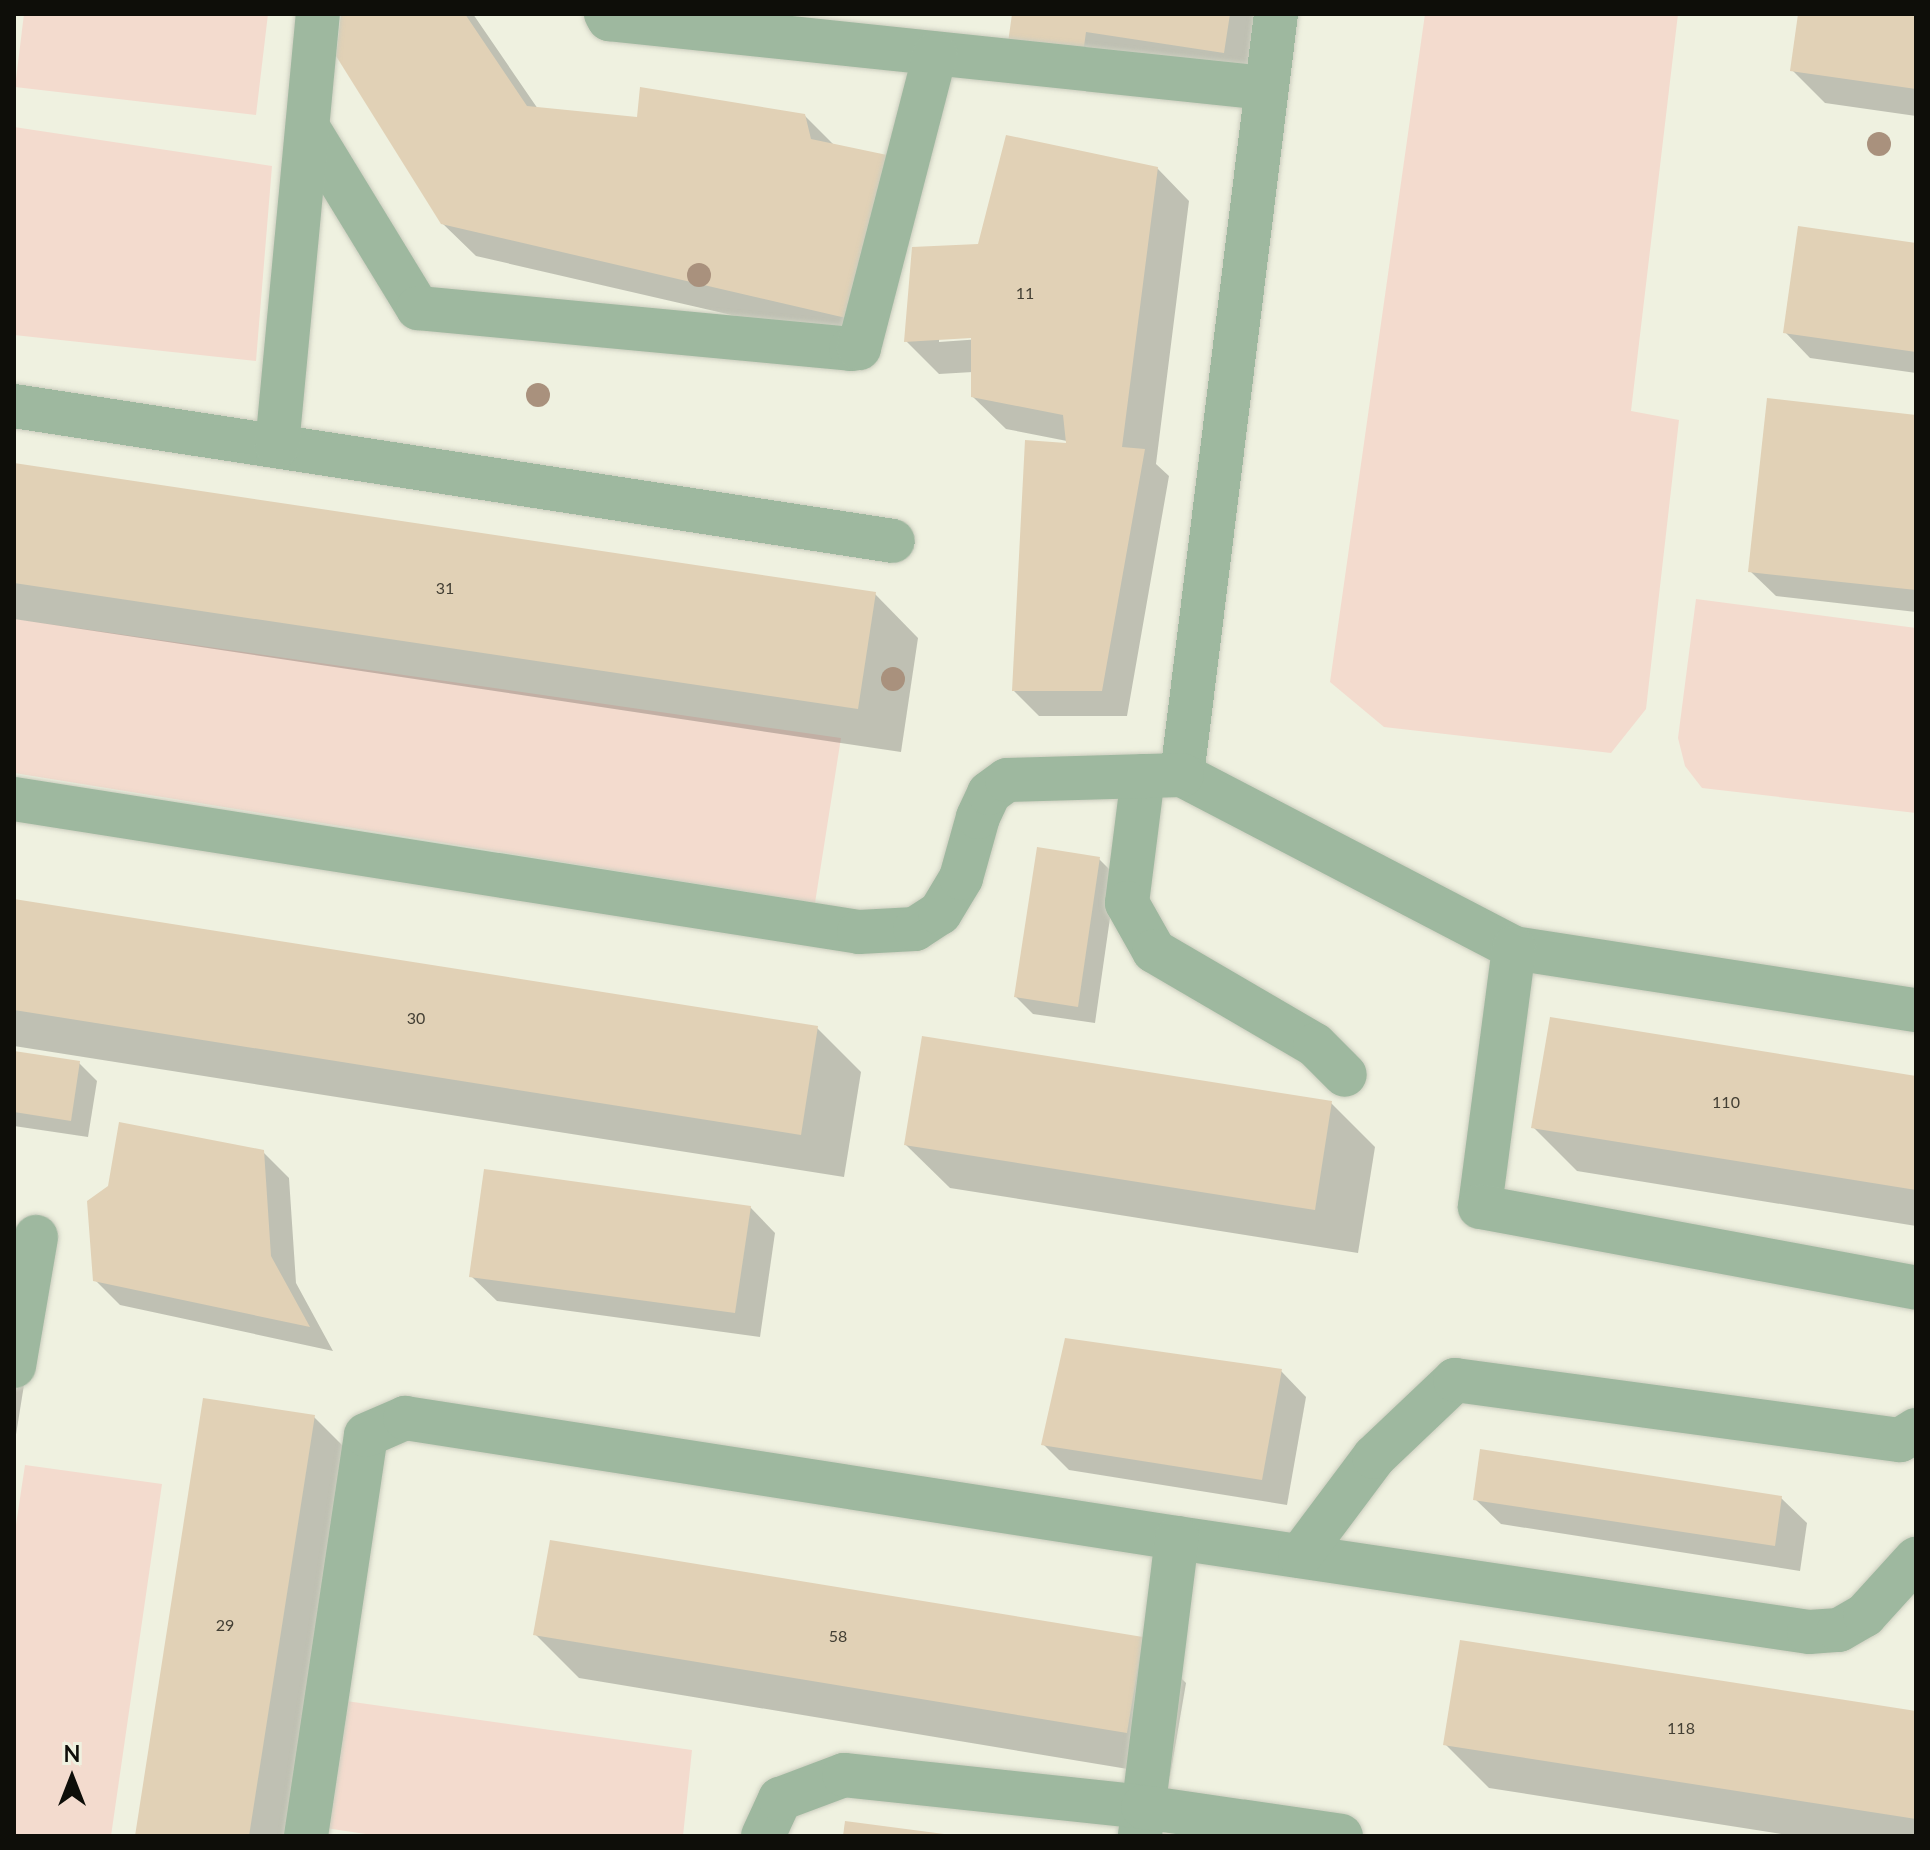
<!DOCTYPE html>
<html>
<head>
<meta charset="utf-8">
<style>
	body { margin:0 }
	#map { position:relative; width:1930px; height:1850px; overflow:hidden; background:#eff1e0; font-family:Lato,sans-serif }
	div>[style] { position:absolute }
	.green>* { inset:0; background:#f3dbce }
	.shadow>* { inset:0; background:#0003 }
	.building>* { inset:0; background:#e1d1b6 }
	.roads { filter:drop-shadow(0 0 2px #cbcdbe) drop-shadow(0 0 2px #cbcdbe) }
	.minor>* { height:44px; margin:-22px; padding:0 22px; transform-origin:22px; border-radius:22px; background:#9eb89f }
	.trees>* { width:24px; height:24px; margin:-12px; border-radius:50%; background:#a9917d }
	span { translate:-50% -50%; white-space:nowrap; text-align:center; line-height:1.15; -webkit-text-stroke:7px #eff1e0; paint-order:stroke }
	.number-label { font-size:16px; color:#433f34 }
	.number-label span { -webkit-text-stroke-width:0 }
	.frame { position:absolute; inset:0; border:16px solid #0e0e09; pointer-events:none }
	.north { position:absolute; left:32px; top:1738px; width:80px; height:80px; -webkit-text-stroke:6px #eff1e0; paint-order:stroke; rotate:0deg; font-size:22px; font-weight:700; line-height:32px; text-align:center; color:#0e0e09 }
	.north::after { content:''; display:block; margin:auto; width:28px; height:36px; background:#0e0e09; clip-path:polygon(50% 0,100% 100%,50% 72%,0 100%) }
</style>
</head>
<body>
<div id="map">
	<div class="green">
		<i style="clip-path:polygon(24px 14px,268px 14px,256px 115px,15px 87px)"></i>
		<i style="clip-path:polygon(1425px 14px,1678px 14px,1631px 411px,1679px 420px,1646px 709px,1611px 753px,1384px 727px,1330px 682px)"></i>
		<i style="clip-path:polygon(14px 127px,272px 166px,256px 361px,14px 335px)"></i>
		<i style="clip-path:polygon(1696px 599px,1916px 628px,1916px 813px,1702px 788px,1685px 766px,1678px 738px)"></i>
		<i style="clip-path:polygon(14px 619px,841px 738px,815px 903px,14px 773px)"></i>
		<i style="clip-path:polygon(25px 1465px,162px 1484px,111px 1836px,14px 1836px,14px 1538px)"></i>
		<i style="clip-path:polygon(339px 1700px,692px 1750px,683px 1836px,379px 1836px,319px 1827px)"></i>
	</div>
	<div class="shadow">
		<i style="clip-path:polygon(343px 14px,473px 14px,538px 109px,639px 119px,805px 116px,835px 146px,879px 349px,476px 256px,442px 223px)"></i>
		<i style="clip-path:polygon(1014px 14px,1267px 14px,1257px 84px,1009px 49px)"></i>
		<i style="clip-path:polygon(1800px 14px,1916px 14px,1916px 116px,1825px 103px,1792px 70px)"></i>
		<i style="clip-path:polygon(evenodd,1157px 168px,1189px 201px,1156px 464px,1169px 476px,1127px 716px,1039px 716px,1014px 691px,1067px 441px,1006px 429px,973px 397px,973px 372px,939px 374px,906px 341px,980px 245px,1157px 168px,981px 335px,981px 339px,939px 342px,939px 338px,981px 335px)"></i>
		<i style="clip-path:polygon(1916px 245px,1916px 373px,1810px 358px,1785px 332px)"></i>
		<i style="clip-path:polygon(1916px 417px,1916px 612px,1776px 596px,1750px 571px)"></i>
		<i style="clip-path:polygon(14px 465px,875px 594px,918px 638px,901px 752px,14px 619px)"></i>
		<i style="clip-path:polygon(1099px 859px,1116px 876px,1095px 1023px,1033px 1014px,1016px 997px)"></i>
		<i style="clip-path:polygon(14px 901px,817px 1028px,861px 1072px,844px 1177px,14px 1046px)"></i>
		<i style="clip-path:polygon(14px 1053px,79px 1063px,97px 1081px,88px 1137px,14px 1126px)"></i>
		<i style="clip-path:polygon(1916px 1078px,1916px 1226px,1577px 1171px,1533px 1127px)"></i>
		<i style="clip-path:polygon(1331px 1103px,1375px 1147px,1358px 1253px,950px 1188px,906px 1145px)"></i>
		<i style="clip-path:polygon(263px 1152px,289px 1178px,296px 1283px,333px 1351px,120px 1305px,95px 1280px)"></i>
		<i style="clip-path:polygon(750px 1207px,775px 1233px,760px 1337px,497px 1301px,471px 1276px)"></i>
		<i style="clip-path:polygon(14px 1345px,28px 1360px,14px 1447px)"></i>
		<i style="clip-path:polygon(1281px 1371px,1306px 1397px,1287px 1505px,1069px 1470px,1043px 1444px)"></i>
		<i style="clip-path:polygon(314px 1417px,358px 1461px,299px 1836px,137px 1836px)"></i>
		<i style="clip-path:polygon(1781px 1498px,1807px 1523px,1800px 1571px,1501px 1524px,1475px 1499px)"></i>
		<i style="clip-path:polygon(535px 1634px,1142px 1639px,1186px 1683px,1170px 1776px,579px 1678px)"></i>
		<i style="clip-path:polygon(1916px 1713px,1916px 1836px,1794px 1836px,1489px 1788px,1445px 1744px)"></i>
	</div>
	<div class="building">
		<i style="clip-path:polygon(341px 14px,465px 14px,527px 106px,637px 117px,640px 87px,805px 114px,811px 139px,887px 155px,846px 318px,441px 224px,336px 56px)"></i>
		<i style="clip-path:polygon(1012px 14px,1230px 14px,1224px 53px,1086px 32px,1082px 61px,1007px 50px)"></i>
		<i style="clip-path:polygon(1798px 14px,1916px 14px,1916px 89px,1790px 71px)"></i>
		<i style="clip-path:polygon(1006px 135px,1158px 167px,1122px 447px,1145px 449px,1102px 691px,1012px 691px,1025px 440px,1066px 443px,1063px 415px,971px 397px,971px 338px,904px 342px,912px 247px,978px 244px)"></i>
		<i style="clip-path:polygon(1798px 226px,1916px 243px,1916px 352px,1783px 333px)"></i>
		<i style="clip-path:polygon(1767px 398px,1916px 415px,1916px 590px,1748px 572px)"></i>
		<i style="clip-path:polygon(14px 463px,876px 592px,858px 709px,14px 583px)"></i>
		<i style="clip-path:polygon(1037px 847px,1100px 857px,1078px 1007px,1014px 997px)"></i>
		<i style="clip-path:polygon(14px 899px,818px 1026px,801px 1135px,14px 1010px)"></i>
		<i style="clip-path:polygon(1550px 1017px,1916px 1076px,1916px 1190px,1531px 1128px)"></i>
		<i style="clip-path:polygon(922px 1036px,1332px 1101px,1315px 1210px,904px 1145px)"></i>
		<i style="clip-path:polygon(14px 1051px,80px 1061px,71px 1121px,14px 1112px)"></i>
		<i style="clip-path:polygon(119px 1122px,264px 1150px,271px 1256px,310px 1327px,93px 1281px,87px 1201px,108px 1186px)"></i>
		<i style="clip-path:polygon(484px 1169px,751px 1206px,735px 1313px,469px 1277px)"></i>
		<i style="clip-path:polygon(1065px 1338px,1282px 1369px,1262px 1480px,1041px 1445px)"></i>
		<i style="clip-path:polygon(203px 1398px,315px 1415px,249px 1836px,135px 1836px)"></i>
		<i style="clip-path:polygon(1480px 1449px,1782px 1496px,1775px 1546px,1473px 1500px)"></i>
		<i style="clip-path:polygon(550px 1540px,1143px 1637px,1127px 1733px,533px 1635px)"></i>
		<i style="clip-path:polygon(1460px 1640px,1916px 1711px,1916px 1819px,1443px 1745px)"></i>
		<i style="clip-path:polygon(845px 1821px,944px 1834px,944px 1836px,843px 1836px)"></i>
	</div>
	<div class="roads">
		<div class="minor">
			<i style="left:606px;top:14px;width:6px;rotate:59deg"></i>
			<i style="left:609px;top:19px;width:661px;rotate:6deg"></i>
			<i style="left:1276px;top:14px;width:767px;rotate:97.04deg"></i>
			<i style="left:1182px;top:775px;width:374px;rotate:27.5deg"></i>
			<i style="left:1514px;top:948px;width:407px;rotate:8.8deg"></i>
			<i style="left:308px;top:128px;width:211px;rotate:58.6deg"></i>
			<i style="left:418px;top:308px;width:435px;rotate:5.4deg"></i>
			<i style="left:851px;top:349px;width:8px;rotate:-7deg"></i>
			<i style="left:859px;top:348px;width:304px;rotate:-75.5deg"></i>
			<i style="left:14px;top:406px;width:889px;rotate:8.73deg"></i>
			<i style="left:277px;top:446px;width:434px;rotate:-84.6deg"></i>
			<i style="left:1143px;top:776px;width:128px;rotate:97.2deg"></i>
			<i style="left:1127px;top:903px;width:55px;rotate:60.6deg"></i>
			<i style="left:1154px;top:951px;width:186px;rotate:30.3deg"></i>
			<i style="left:1315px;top:1045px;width:42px;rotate:45deg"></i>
			<i style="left:14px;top:799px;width:855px;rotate:8.94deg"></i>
			<i style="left:859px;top:932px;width:56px;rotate:-3.1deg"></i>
			<i style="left:915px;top:929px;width:30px;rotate:-33deg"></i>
			<i style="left:940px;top:913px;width:41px;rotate:-59deg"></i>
			<i style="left:961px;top:878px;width:63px;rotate:-74.4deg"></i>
			<i style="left:978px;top:817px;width:26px;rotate:-65deg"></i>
			<i style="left:989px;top:793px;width:22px;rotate:-36deg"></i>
			<i style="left:1007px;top:780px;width:175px;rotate:-1.6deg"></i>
			<i style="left:1514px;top:948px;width:261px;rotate:97.5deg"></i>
			<i style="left:1480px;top:1207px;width:443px;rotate:10.5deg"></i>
			<i style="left:14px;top:1366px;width:131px;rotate:-80.3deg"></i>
			<i style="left:1177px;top:1538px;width:639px;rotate:8.46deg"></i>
			<i style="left:1809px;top:1632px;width:30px;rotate:-4deg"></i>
			<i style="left:1839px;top:1630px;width:30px;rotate:-30deg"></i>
			<i style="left:1865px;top:1615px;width:76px;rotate:-47.7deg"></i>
			<i style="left:1300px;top:1556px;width:124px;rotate:-53.2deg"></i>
			<i style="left:1374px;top:1457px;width:112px;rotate:-43.5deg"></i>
			<i style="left:1455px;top:1380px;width:449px;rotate:7.7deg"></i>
			<i style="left:1900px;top:1440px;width:19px;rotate:-32deg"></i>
			<i style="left:306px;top:1836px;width:405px;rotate:-81.5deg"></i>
			<i style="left:366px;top:1435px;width:43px;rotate:-23.6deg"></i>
			<i style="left:405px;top:1418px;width:781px;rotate:8.84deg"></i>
			<i style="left:1177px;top:1538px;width:300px;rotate:97.1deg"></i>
			<i style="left:763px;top:1836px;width:41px;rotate:-65.3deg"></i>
			<i style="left:780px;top:1799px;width:68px;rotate:-20.6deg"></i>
			<i style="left:844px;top:1775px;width:301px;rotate:6.1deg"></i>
			<i style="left:1143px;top:1807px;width:200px;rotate:8.3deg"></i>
		</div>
	</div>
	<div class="trees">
		<i style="left:1879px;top:144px"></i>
		<i style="left:699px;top:275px"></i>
		<i style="left:538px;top:395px"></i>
		<i style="left:893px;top:679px"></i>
	</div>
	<div class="number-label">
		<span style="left:1025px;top:293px">11</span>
		<span style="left:445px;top:588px">31</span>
		<span style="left:416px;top:1018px">30</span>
		<span style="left:1726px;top:1102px">110</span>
		<span style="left:225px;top:1625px">29</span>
		<span style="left:838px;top:1636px">58</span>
		<span style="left:1681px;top:1728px">118</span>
	</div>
	<div class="frame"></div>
	<div class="north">N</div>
</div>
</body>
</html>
